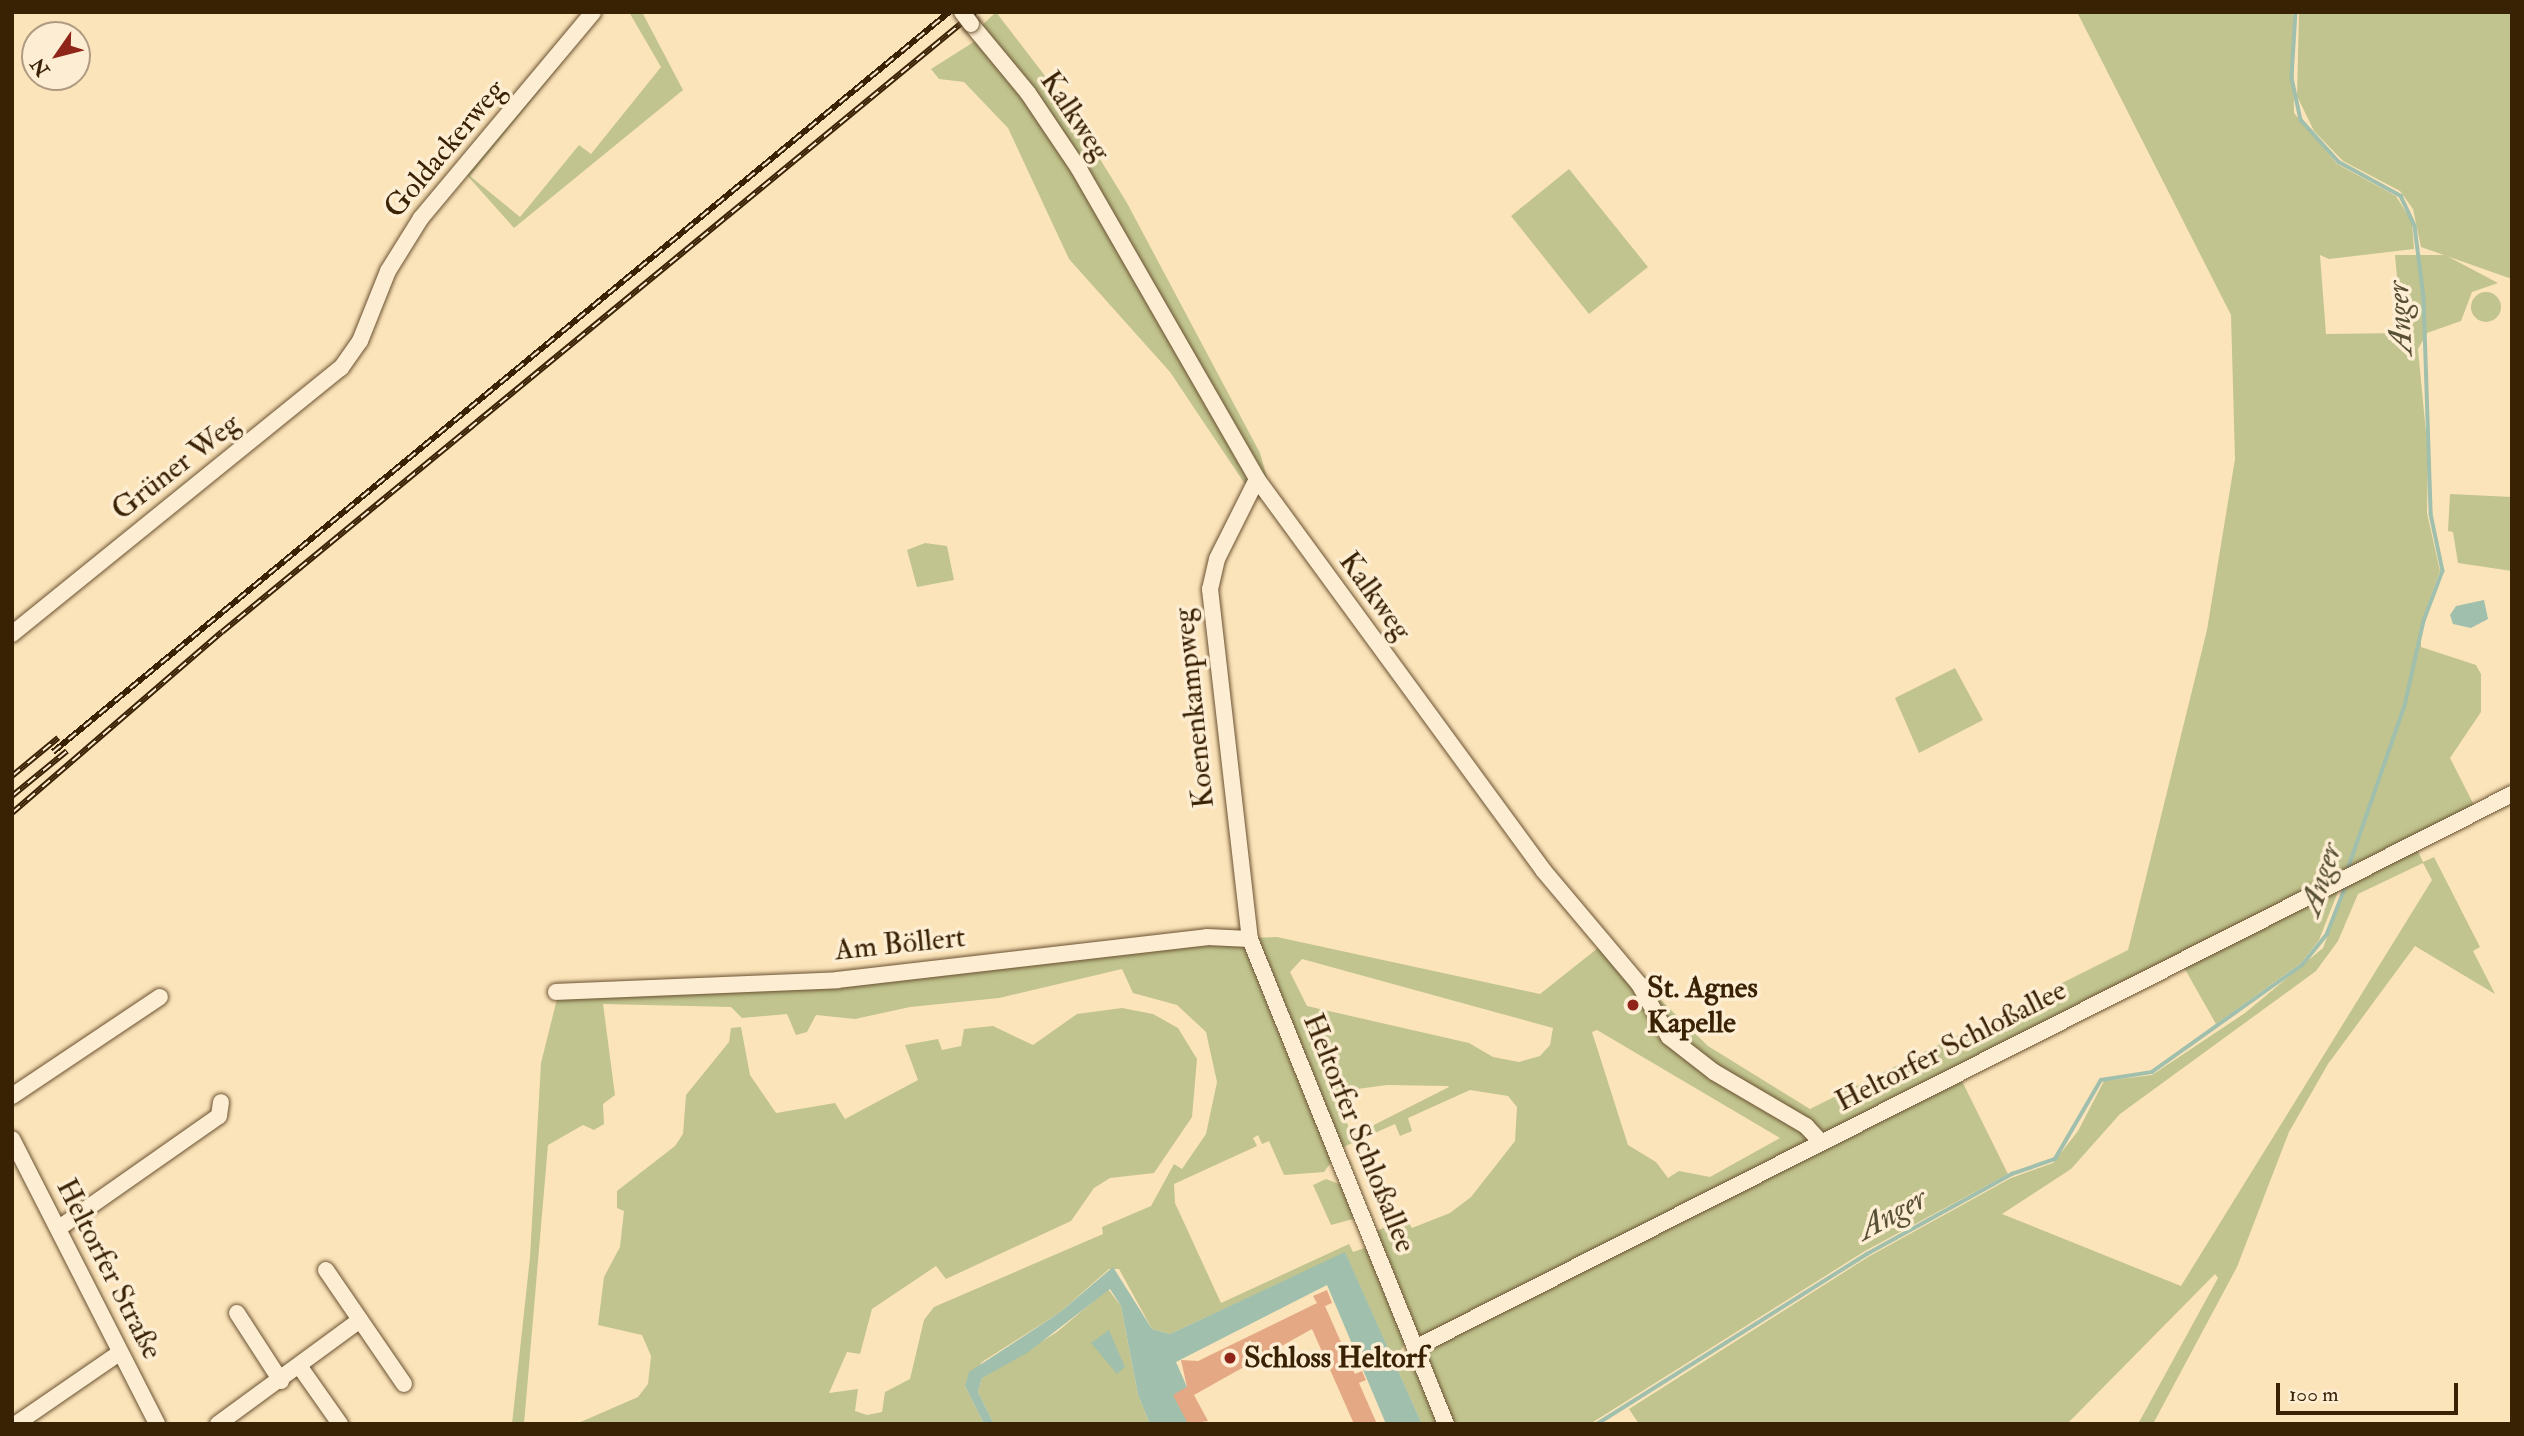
<!DOCTYPE html>
<html>
<head>
<meta charset="utf-8">
<style>
	body { margin:0 }
	#map { position:relative; width:2524px; height:1436px; overflow:hidden; background:#fce4ba; font-family:"IM FELL Double Pica",serif }
	div>[style] { position:absolute }
	.green>* { inset:0; background:#c1c48e }
	.round { border-radius:50% }
	.water>* { inset:0; background:#a0bfac }
	.stream>* { height:3.5px; margin:-1.75px; padding:0 1.75px; transform-origin:1.75px; border-radius:1.75px; background:#a0bfac }
	.building>* { inset:0; background:#e4a884 }
	.roads { filter:drop-shadow(0 0 2px #6a5232) drop-shadow(0 0 2px #6a5232) }
	.minor>* { height:16px; margin:-8px; padding:0 8px; transform-origin:8px; border-radius:8px; background:#fdedd2 }
	.rail>* { height:6px; margin-top:-3px; transform-origin:0; background:repeating-linear-gradient(90deg,#fdedd2 0 10px,#392104 0 20px); box-sizing:border-box; border-block:2px solid #392104 }
	.bridges { filter:drop-shadow(0 0 2px #6a5232) drop-shadow(0 0 2px #6a5232) }
	.minor-bridge>* { height:16px; margin:-8px; padding:0 8px; transform-origin:8px; border-radius:8px; background:#fdedd2 }
	.dots>* { width:19px; height:19px; translate:-50% -50%; box-sizing:border-box; border:4px solid #fdedd2; border-radius:50% }
	span { translate:-50% -50%; white-space:nowrap; text-align:center; line-height:1.15; -webkit-text-stroke:7px #fdedd2; paint-order:stroke }
	.street-label { font-size:30px; color:#392104 }
	.poi-label { font-size:30px; color:#392104; font-weight:700 }
	.left { translate:0 -50%; text-align:left }
	.water-label { font-size:32px; color:#585036; font-style:italic }
	.frame { position:absolute; inset:0; border:14px solid #392104; pointer-events:none }
	.north { position:absolute; left:21px; top:21px; width:70px; height:70px; box-sizing:border-box; background:#fdedd2; border:2px solid #af9b80; border-radius:50%; rotate:235deg; font-size:19px; font-weight:700; line-height:28px; text-align:center; color:#392104 }
	.north::after { content:''; display:block; margin:auto; width:24px; height:32px; background:#8f2418; clip-path:polygon(50% 0,100% 100%,50% 72%,0 100%) }
	.scale { position:absolute; left:2276px; top:1383px; width:182px; height:32px; box-sizing:border-box; border:4px solid #392104; border-top:0; padding-left:9px; font-size:21px; line-height:24px; white-space:nowrap; color:#392104; -webkit-text-stroke:5px #fdedd2; paint-order:stroke }
</style>
</head>
<body>
<div id="map">
	<div class="green">
		<i style="clip-path:polygon(595px 12px,603px 12px,470px 176px,520px 217px,579px 145px,591px 154px,661px 67px,629px 12px,642px 12px,683px 90px,514px 228px,465px 173px)"></i>
		<i style="clip-path:polygon(996px 12px,1065px 102px,1127px 203px,1260px 453px,1267px 478px,1261px 478px,1083px 171px,979px 28px)"></i>
		<i style="clip-path:polygon(2077px 12px,2293px 12px,2294px 113px,2337px 164px,2396px 196px,2412px 222px,2414px 249px,2329px 259px,2320px 255px,2326px 334px,2402px 333px,2395px 255px,2445px 255px,2498px 283px,2472px 292px,2461px 321px,2427px 333px,2418px 349px,2428px 454px,2427px 513px,2440px 571px,2421px 623px,2421px 647px,2476px 665px,2481px 674px,2481px 712px,2450px 758px,2476px 809px,1834px 1132px,1823px 1131px,1682px 1045px,1636px 976px,1708px 1046px,1810px 1109px,2128px 950px,2207px 630px,2235px 459px,2231px 315px)"></i>
		<i style="clip-path:polygon(2299px 12px,2510px 12px,2512px 279px,2421px 247px,2413px 209px,2400px 191px,2343px 161px,2314px 131px,2297px 96px)"></i>
		<i style="clip-path:polygon(980px 38px,1050px 129px,1250px 480px,1249px 490px,1170px 372px,1069px 259px,1008px 128px,964px 82px,939px 79px,931px 69px)"></i>
		<i style="clip-path:polygon(1569px 169px,1648px 267px,1589px 314px,1511px 216px)"></i>
		<i class="round" style="left:2471px;top:292px;width:30px;height:30px"></i>
		<i style="clip-path:polygon(2450px 494px,2512px 497px,2512px 571px,2458px 563px,2453px 532px,2448px 531px)"></i>
		<i style="clip-path:polygon(925px 543px,947px 546px,954px 580px,917px 587px,907px 550px)"></i>
		<i style="clip-path:polygon(1955px 668px,1983px 720px,1919px 753px,1895px 698px)"></i>
		<i style="clip-path:polygon(evenodd,2415px 845px,2423px 862px,2434px 857px,2480px 947px,2473px 951px,2495px 994px,2415px 946px,2328px 1064px,2289px 1132px,2237px 1267px,2153px 1424px,2138px 1424px,2218px 1278px,2215px 1274px,2067px 1424px,1639px 1424px,1629px 1409px,1868px 1257px,2011px 1178px,2053px 1163px,2078px 1131px,2104px 1081px,2152px 1075px,2245px 1013px,2323px 948px,2349px 880px,2415px 845px,2423px 863px,2432px 880px,2181px 1286px,2002px 1214px,2071px 1169px,2120px 1114px,2316px 971px,2338px 941px,2358px 894px,2423px 863px)"></i>
		<i style="clip-path:polygon(2341px 884px,2319px 940px,2301px 963px,2216px 1024px,2182px 964px)"></i>
		<i style="clip-path:polygon(evenodd,1277px 937px,1540px 994px,1603px 944px,1660px 1026px,1653px 1034px,1805px 1129px,1811px 1140px,1428px 1337px,1414px 1333px,1373px 1233px,1405px 1217px,1412px 1228px,1450px 1213px,1471px 1197px,1515px 1141px,1517px 1107px,1508px 1096px,1470px 1090px,1408px 1118px,1412px 1131px,1400px 1136px,1395px 1124px,1339px 1149px,1254px 938px,1277px 937px,1302px 959px,1553px 1028px,1550px 1045px,1540px 1056px,1519px 1062px,1493px 1057px,1469px 1043px,1307px 1006px,1290px 972px,1302px 959px,1277px 937px,1597px 1030px,1780px 1138px,1710px 1177px,1679px 1171px,1668px 1178px,1656px 1162px,1628px 1145px,1592px 1032px,1597px 1030px,1277px 937px,1387px 1085px,1448px 1086px,1449px 1087px,1352px 1136px,1335px 1092px,1387px 1085px)"></i>
		<i style="clip-path:polygon(1208px 939px,1247px 945px,1334px 1158px,1324px 1172px,1284px 1175px,1269px 1141px,1262px 1144px,1258px 1135px,1253px 1138px,1257px 1146px,1174px 1184px,1175px 1203px,1221px 1303px,1349px 1244px,1353px 1252px,1370px 1246px,1406px 1343px,1397px 1355px,1401px 1362px,1414px 1362px,1444px 1424px,1422px 1424px,1345px 1253px,1170px 1334px,1152px 1329px,1119px 1269px,1109px 1269px,1059px 1313px,982px 1362px,965px 1386px,984px 1424px,576px 1424px,638px 1397px,648px 1384px,651px 1356px,642px 1335px,598px 1325px,604px 1277px,620px 1247px,624px 1211px,617px 1208px,617px 1191px,675px 1146px,683px 1134px,686px 1095px,729px 1042px,731px 1028px,741px 1027px,750px 1075px,776px 1113px,835px 1103px,845px 1119px,918px 1080px,905px 1045px,938px 1039px,942px 1050px,961px 1046px,964px 1029px,993px 1026px,1033px 1045px,1077px 1014px,1122px 1008px,1153px 1014px,1178px 1028px,1197px 1059px,1192px 1117px,1154px 1173px,1110px 1178px,1094px 1188px,1071px 1221px,946px 1279px,936px 1266px,872px 1309px,860px 1354px,847px 1352px,829px 1393px,858px 1389px,855px 1411px,867px 1415px,882px 1412px,885px 1392px,910px 1379px,924px 1320px,934px 1307px,1103px 1234px,1102px 1227px,1151px 1206px,1174px 1164px,1182px 1169px,1206px 1134px,1217px 1082px,1206px 1032px,1177px 1005px,1133px 993px,1122px 969px,999px 998px,910px 1007px,855px 1019px,816px 1015px,807px 1032px,796px 1035px,787px 1014px,742px 1018px,731px 1007px,603px 1004px,615px 1095px,603px 1104px,604px 1124px,594px 1130px,583px 1125px,548px 1145px,524px 1424px,512px 1424px,530px 1257px,541px 1063px,557px 999px,806px 984px)"></i>
		<i style="clip-path:polygon(1959px 1075px,2008px 1174px,1865px 1251px,1590px 1424px,1449px 1424px,1425px 1360px,1430px 1344px)"></i>
		<i style="clip-path:polygon(1326px 1179px,1344px 1186px,1358px 1215px,1353px 1219px,1331px 1225px,1313px 1185px)"></i>
		<i style="clip-path:polygon(1108px 1289px,1121px 1306px,1138px 1395px,1150px 1424px,994px 1424px,978px 1392px,982px 1378px,1057px 1332px)"></i>
	</div>
	<div class="water">
		<i style="clip-path:polygon(2484px 600px,2488px 619px,2471px 628px,2453px 624px,2450px 615px,2456px 606px)"></i>
		<i style="clip-path:polygon(1345px 1252px,1422px 1424px,1386px 1424px,1327px 1285px,1176px 1362px,1187px 1387px,1188px 1424px,1150px 1424px,1138px 1395px,1121px 1306px,1110px 1289px,1027px 1353px,982px 1378px,978px 1392px,994px 1424px,984px 1424px,965px 1386px,969px 1372px,1059px 1313px,1113px 1267px,1152px 1329px,1170px 1334px)"></i>
		<i style="clip-path:polygon(1109px 1330px,1125px 1367px,1117px 1374px,1091px 1343px)"></i>
	</div>
	<div class="stream">
		<i style="left:2296px;top:12px;width:66px;rotate:93.5deg"></i>
		<i style="left:2292px;top:78px;width:43px;rotate:77.9deg"></i>
		<i style="left:2301px;top:120px;width:57px;rotate:47.9deg"></i>
		<i style="left:2339px;top:162px;width:71px;rotate:28.7deg"></i>
		<i style="left:2401px;top:196px;width:33px;rotate:65deg"></i>
		<i style="left:2415px;top:226px;width:73px;rotate:82.9deg"></i>
		<i style="left:2424px;top:298px;width:216px;rotate:88.1deg"></i>
		<i style="left:2431px;top:514px;width:58px;rotate:78.1deg"></i>
		<i style="left:2443px;top:571px;width:53px;rotate:110.8deg"></i>
		<i style="left:2424px;top:621px;width:87px;rotate:102.6deg"></i>
		<i style="left:2405px;top:706px;width:174px;rotate:109.2deg"></i>
		<i style="left:1597px;top:1424px;width:319px;rotate:-32.2deg"></i>
		<i style="left:1867px;top:1254px;width:166px;rotate:-28.9deg"></i>
		<i style="left:2012px;top:1174px;width:46px;rotate:-19.2deg"></i>
		<i style="left:2055px;top:1159px;width:91px;rotate:-59.8deg"></i>
		<i style="left:2101px;top:1080px;width:52px;rotate:-8.9deg"></i>
		<i style="left:2152px;top:1072px;width:184px;rotate:-35.5deg"></i>
		<i style="left:2302px;top:965px;width:40px;rotate:-51deg"></i>
		<i style="left:2327px;top:934px;width:53px;rotate:-68.8deg"></i>
	</div>
	<div class="building">
		<i style="clip-path:polygon(1327px 1290px,1332px 1303px,1325px 1306px,1355px 1374px,1362px 1371px,1366px 1380px,1359px 1383px,1377px 1424px,1354px 1424px,1312px 1329px,1194px 1395px,1208px 1421px,1188px 1424px,1173px 1395px,1187px 1387px,1181px 1360px,1198px 1361px,1317px 1303px,1313px 1296px)"></i>
	</div>
	<div class="roads">
		<div class="minor">
			<i style="left:971px;top:24px;width:89px;rotate:50.4deg"></i>
			<i style="left:1028px;top:93px;width:92px;rotate:56.1deg"></i>
			<i style="left:1079px;top:169px;width:357px;rotate:60.1deg"></i>
			<i style="left:1257px;top:479px;width:484px;rotate:53.8deg"></i>
			<i style="left:1543px;top:870px;width:149px;rotate:49.9deg"></i>
			<i style="left:1639px;top:984px;width:61px;rotate:60.5deg"></i>
			<i style="left:1669px;top:1037px;width:57px;rotate:37.9deg"></i>
			<i style="left:1714px;top:1072px;width:107px;rotate:30.4deg"></i>
			<i style="left:1806px;top:1126px;width:22px;rotate:47deg"></i>
			<i style="left:1257px;top:479px;width:89px;rotate:116.6deg"></i>
			<i style="left:1217px;top:559px;width:31px;rotate:103deg"></i>
			<i style="left:1210px;top:589px;width:352px;rotate:83.5deg"></i>
			<i style="left:1250px;top:939px;width:523px;rotate:68deg"></i>
			<i style="left:12px;top:634px;width:423px;rotate:-39deg"></i>
			<i style="left:341px;top:368px;width:33px;rotate:-55deg"></i>
			<i style="left:360px;top:341px;width:75px;rotate:-68.2deg"></i>
			<i style="left:388px;top:271px;width:62px;rotate:-58.1deg"></i>
			<i style="left:421px;top:218px;width:268px;rotate:-50.1deg"></i>
			<i style="left:556px;top:992px;width:281px;rotate:-2.4deg"></i>
			<i style="left:837px;top:980px;width:372px;rotate:-6.6deg"></i>
			<i style="left:1207px;top:937px;width:43px;rotate:2.7deg"></i>
			<i style="left:12px;top:1096px;width:178px;rotate:-33.8deg"></i>
			<i style="left:12px;top:1139px;width:320px;rotate:63deg"></i>
			<i style="left:59px;top:1228px;width:195px;rotate:-35deg"></i>
			<i style="left:219px;top:1116px;width:14px;rotate:-82deg"></i>
			<i style="left:326px;top:1270px;width:138px;rotate:55.6deg"></i>
			<i style="left:237px;top:1313px;width:81px;rotate:57.1deg"></i>
			<i style="left:1415px;top:1348px;width:1229px;rotate:-26.79deg"></i>
			<i style="left:300px;top:1367px;width:70px;rotate:54.9deg"></i>
			<i style="left:16px;top:1424px;width:124px;rotate:-34.5deg"></i>
			<i style="left:218px;top:1424px;width:176px;rotate:-36.2deg"></i>
		</div>
	</div>
	<div class="rail">
		<i style="left:53px;top:752px;width:1162px;rotate:-39.55deg"></i>
		<i style="left:12px;top:776px;width:60px;rotate:-39.6deg"></i>
		<i style="left:12px;top:796px;width:71px;rotate:-39.3deg"></i>
		<i style="left:12px;top:813px;width:277px;rotate:-40.8deg"></i>
		<i style="left:222px;top:632px;width:975px;rotate:-39.47deg"></i>
	</div>
	<div class="bridges">
		<div class="minor-bridge">
			<i style="left:962px;top:12px;width:15px;rotate:53deg"></i>
		</div>
	</div>
	<div class="dots">
		<i style="left:1633px;top:1005px;background:#8f2418"></i>
		<i style="left:1230px;top:1358px;background:#8f2418"></i>
	</div>
	<div class="street-label">
		<span style="left:1075px;top:116px;rotate:56deg">Kalkweg</span>
		<span style="left:445px;top:149px;rotate:-50deg">Goldackerweg</span>
		<span style="left:176px;top:467px;rotate:-38deg">Grüner Weg</span>
		<span style="left:1375px;top:596px;rotate:54deg">Kalkweg</span>
		<span style="left:1194px;top:708px;rotate:-96deg">Koenenkampweg</span>
		<span style="left:900px;top:944px;rotate:-6deg">Am Böllert</span>
		<span style="left:1951px;top:1046px;rotate:-27deg">Heltorfer Schloßallee</span>
		<span style="left:1359px;top:1133px;rotate:68deg">Heltorfer Schloßallee</span>
		<span style="left:109px;top:1269px;rotate:63deg">Heltorfer Straße</span>
	</div>
	<div class="poi-label">
		<span class="left" style="left:1647px;top:1005px">St. Agnes<br>Kapelle</span>
		<span class="left" style="left:1244px;top:1358px">Schloss Heltorf</span>
	</div>
	<div class="water-label">
		<span style="left:2400px;top:318px;rotate:-93deg">Anger</span>
		<span style="left:2321px;top:879px;rotate:-72deg">Anger</span>
		<span style="left:1892px;top:1214px;rotate:-29deg">Anger</span>
	</div>
	<div class="frame"></div>
	<div class="north">N</div>
	<div class="scale">100 m</div>
</div>
</body>
</html>
